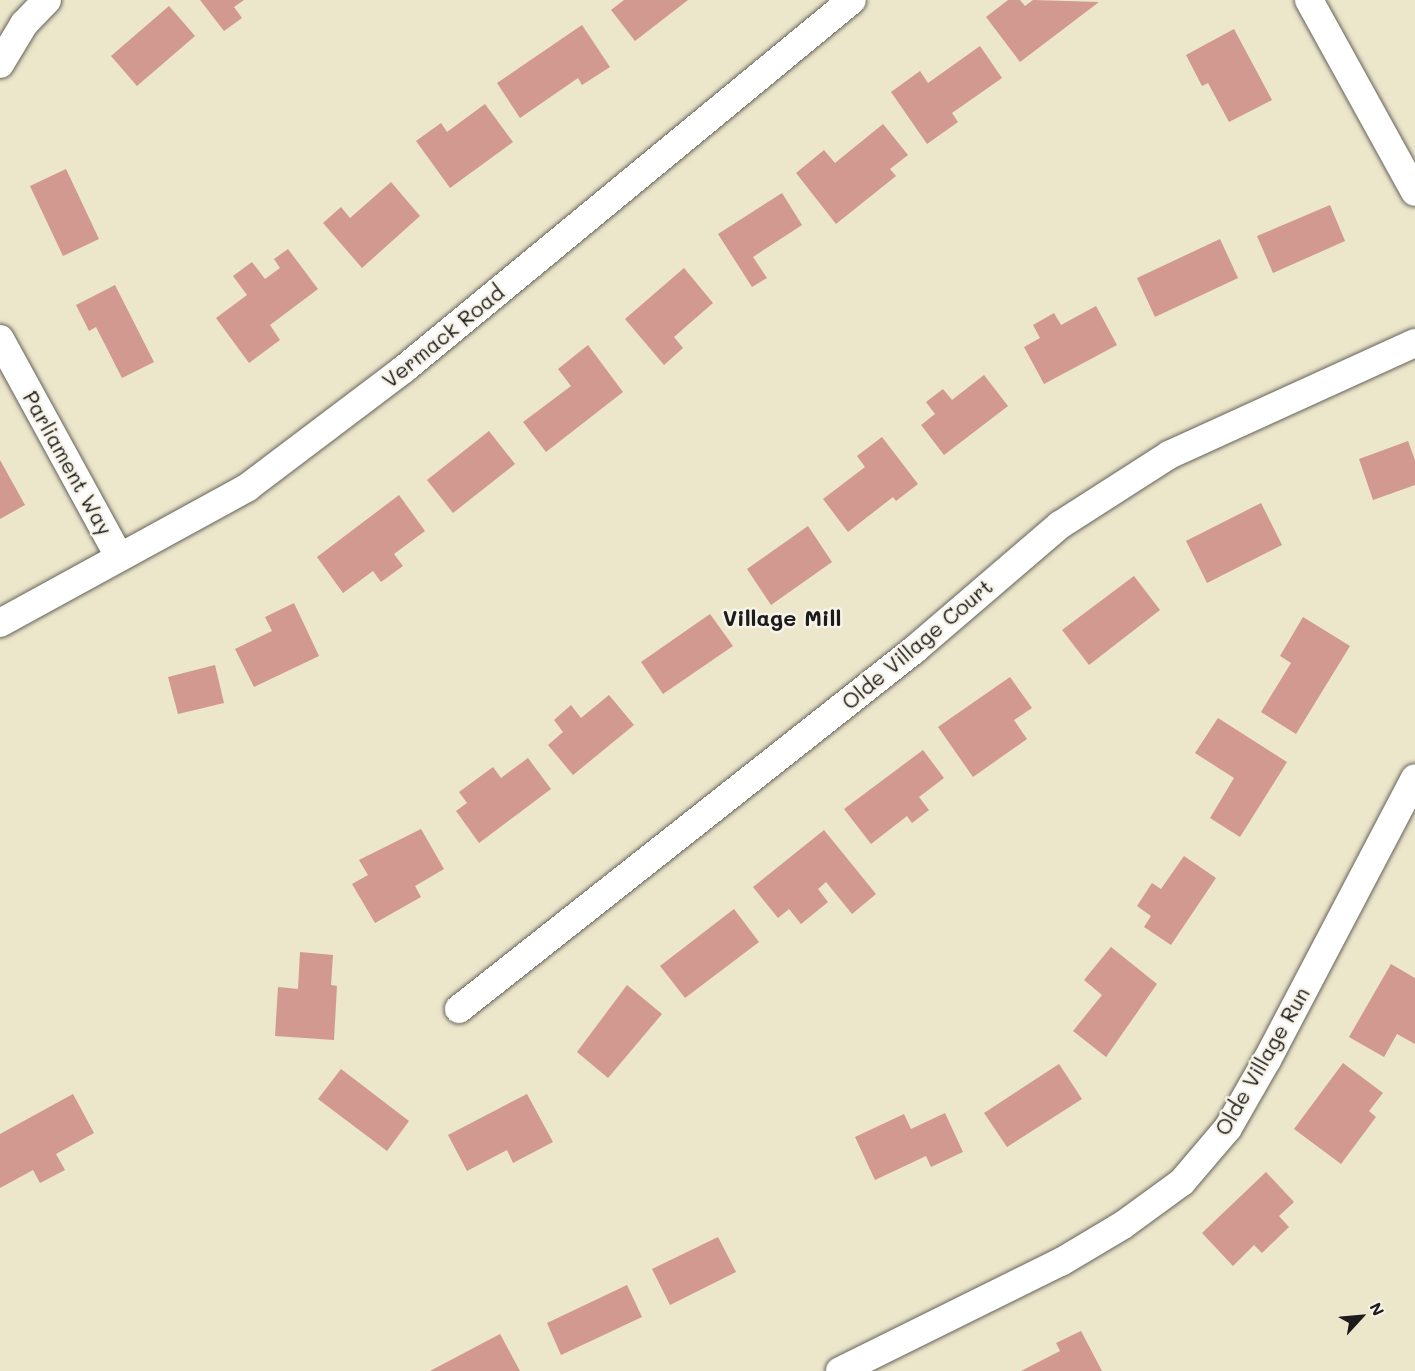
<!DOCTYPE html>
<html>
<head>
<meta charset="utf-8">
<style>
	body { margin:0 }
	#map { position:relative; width:1415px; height:1371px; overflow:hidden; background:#ece6cb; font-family:Mali,sans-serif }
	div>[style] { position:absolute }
	.building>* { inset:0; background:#d1998f }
	.roads { filter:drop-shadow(0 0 2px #656359) drop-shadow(0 0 2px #656359) }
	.minor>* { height:28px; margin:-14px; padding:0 14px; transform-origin:14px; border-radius:14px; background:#fff }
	span { translate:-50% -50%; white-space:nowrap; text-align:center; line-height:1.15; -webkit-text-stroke:5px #f7f3e8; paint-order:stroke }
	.street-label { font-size:21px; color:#1c1c1c }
	.neighbourhood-label { font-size:22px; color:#1c1c1c; font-weight:700 }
	.north { position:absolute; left:1331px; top:1287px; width:60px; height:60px; -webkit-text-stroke:4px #f7f3e8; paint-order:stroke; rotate:64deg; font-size:16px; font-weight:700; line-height:24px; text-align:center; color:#1c1c1c }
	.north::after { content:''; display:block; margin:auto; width:21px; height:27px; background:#1c1c1c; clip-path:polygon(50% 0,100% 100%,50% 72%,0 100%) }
</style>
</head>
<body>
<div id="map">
	<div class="building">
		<i style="clip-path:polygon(200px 0,244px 0,234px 7px,242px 18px,224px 31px)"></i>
		<i style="clip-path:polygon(624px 0,688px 0,635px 41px,611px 10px)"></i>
		<i style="clip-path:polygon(1008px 0,1020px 0,1025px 6px,1033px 0,1099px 2px,1020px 62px,986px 17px)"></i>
		<i style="clip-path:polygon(169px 6px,195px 36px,137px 86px,111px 56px)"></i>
		<i style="clip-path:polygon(582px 25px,610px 67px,582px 85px,578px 78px,520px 118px,497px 83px)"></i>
		<i style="clip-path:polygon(1234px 29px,1272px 100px,1229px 122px,1208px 83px,1202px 86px,1186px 55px)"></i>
		<i style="clip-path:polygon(980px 46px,1002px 78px,952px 113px,958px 122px,927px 144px,891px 92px,920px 71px,928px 83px)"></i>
		<i style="clip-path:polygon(485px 104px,513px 142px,450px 188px,416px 141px,441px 123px,447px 132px)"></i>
		<i style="clip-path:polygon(883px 124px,908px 155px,890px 169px,896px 176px,836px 224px,796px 173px,824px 150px,835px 163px)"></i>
		<i style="clip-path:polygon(66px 169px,99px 239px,63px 256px,30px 186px)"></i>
		<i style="clip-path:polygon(391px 182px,420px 216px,362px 268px,323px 223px,341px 207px,350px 218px)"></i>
		<i style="clip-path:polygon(782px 193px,802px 225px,753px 257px,767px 278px,752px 287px,718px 234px)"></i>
		<i style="clip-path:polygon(1330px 205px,1345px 241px,1273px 273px,1257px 236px)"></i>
		<i style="clip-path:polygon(1220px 239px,1238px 278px,1155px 317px,1137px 278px)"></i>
		<i style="clip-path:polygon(288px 249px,318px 289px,270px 325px,280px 340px,249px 363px,216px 318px,247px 295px,233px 276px,252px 262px,265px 279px,280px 268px,274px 259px)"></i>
		<i style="clip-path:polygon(684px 268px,713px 303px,674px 337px,683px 348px,664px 365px,625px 319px)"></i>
		<i style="clip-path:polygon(115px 285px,154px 362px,122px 378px,96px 327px,89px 331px,76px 305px)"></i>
		<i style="clip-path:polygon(1096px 306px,1117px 345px,1044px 384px,1024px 347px,1040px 338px,1033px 325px,1054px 313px,1061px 325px)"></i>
		<i style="clip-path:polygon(588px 345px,623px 392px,546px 452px,523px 422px,571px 386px,558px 369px)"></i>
		<i style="clip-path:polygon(984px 375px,1008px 406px,944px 455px,921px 425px,935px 414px,926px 402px,943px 389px,952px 400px)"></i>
		<i style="clip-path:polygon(489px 431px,515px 464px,453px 513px,427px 480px)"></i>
		<i style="clip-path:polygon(882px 437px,918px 484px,896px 501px,893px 497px,848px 532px,823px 499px,865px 467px,857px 456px)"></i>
		<i style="clip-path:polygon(1408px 441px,1415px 460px,1415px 485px,1373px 500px,1359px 459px)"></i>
		<i style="clip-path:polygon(0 460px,25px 505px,0 519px)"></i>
		<i style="clip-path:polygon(399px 495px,425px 531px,394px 554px,403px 566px,381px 582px,373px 571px,343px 593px,317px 557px)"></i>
		<i style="clip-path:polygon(1261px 503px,1282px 545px,1207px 583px,1186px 541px)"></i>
		<i style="clip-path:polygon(808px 526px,832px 562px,771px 605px,747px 569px)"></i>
		<i style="clip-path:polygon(1134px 576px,1160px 610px,1089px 665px,1062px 630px)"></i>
		<i style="clip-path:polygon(294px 603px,319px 656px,254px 687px,235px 649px,272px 631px,265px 617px)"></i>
		<i style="clip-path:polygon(710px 614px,733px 646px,663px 694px,641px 662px)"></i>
		<i style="clip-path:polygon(1303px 617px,1350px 646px,1296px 734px,1261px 712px,1291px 663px,1280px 656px)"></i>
		<i style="clip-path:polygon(215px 665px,224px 703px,178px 714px,168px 677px)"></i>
		<i style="clip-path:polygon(1010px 677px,1032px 708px,1014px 720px,1027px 739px,973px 777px,938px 727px)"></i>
		<i style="clip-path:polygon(609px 695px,634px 725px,573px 775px,548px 745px,563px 732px,554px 720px,571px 705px,581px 718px)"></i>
		<i style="clip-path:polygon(1218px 718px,1287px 762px,1240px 837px,1210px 818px,1234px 778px,1195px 753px)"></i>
		<i style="clip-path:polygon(923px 750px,944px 778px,919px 797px,929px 810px,912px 823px,907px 816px,871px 844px,844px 809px)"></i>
		<i style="clip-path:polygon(528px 758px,551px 789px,479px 843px,456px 811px,467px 803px,459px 792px,493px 767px,501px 778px)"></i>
		<i style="clip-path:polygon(421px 829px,444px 869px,415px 886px,421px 897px,375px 923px,352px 884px,368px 875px,359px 860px)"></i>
		<i style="clip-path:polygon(824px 830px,876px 894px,852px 914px,826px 882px,818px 889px,828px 902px,801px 924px,789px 909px,778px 918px,753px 887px)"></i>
		<i style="clip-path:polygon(1184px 856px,1216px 878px,1171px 945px,1144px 927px,1151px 916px,1137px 906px,1152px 883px,1161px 889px)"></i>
		<i style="clip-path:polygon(734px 909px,759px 942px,685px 998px,660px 966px)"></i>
		<i style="clip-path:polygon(1111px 947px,1157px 984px,1106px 1057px,1073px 1031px,1102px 995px,1084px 980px)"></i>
		<i style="clip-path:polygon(300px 952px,333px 955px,331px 985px,337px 986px,334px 1040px,275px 1036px,278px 987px,298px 989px)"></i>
		<i style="clip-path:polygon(1391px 964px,1415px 978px,1415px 1044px,1397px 1034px,1384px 1057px,1349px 1037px)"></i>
		<i style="clip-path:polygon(627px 985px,662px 1014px,608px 1078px,577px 1052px)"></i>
		<i style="clip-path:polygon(1343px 1063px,1383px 1093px,1369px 1111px,1376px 1117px,1341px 1164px,1294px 1129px)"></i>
		<i style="clip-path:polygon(1059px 1064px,1082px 1099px,1007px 1147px,984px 1113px)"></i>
		<i style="clip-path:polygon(341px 1069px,409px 1121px,387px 1151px,318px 1099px)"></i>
		<i style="clip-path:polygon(73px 1094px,94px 1133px,56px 1154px,65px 1170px,40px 1183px,33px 1170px,0 1188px,0 1134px)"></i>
		<i style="clip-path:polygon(527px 1094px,553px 1142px,513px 1163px,507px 1150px,467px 1171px,448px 1135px)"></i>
		<i style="clip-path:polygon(945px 1113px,963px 1152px,931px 1167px,926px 1156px,875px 1180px,855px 1137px,904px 1114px,911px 1129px)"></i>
		<i style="clip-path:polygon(1266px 1172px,1294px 1202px,1279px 1216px,1289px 1227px,1262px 1253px,1254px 1245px,1233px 1266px,1202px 1233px)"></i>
		<i style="clip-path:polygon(718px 1237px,736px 1272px,670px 1305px,652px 1269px)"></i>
		<i style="clip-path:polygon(627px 1285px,642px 1317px,561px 1355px,547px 1323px)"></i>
		<i style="clip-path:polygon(1081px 1331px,1102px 1371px,1021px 1371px,1060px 1351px,1056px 1343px)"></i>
		<i style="clip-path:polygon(500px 1334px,520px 1371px,430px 1371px)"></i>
	</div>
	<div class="roads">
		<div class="minor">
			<i style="left:1309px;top:0;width:219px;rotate:61.1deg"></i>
			<i style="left:0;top:64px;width:47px;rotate:-59deg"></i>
			<i style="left:24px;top:24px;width:33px;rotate:-46deg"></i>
			<i style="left:0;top:339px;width:247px;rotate:61.3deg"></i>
			<i style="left:0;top:623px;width:283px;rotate:-28.7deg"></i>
			<i style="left:248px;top:487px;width:196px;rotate:-37.1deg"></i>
			<i style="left:404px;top:369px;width:580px;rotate:-39.48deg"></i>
			<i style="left:459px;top:1009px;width:580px;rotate:-38.27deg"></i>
			<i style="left:914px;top:650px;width:192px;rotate:-40.6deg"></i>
			<i style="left:1060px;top:525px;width:130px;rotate:-32.7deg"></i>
			<i style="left:1169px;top:455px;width:270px;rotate:-24.5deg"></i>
			<i style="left:840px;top:1371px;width:246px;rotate:-26.3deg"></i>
			<i style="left:1061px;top:1262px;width:72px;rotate:-30.8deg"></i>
			<i style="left:1123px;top:1225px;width:73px;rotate:-36.1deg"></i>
			<i style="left:1182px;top:1182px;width:71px;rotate:-49.6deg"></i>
			<i style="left:1228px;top:1128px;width:78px;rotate:-60.2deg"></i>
			<i style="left:1267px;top:1060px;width:318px;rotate:-62.3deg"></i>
		</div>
	</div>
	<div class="street-label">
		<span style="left:443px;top:336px;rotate:-39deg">Vermack Road</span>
		<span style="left:68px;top:463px;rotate:61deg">Parliament Way</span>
		<span style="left:917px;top:644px;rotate:-40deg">Olde Village Court</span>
		<span style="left:1262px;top:1061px;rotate:-60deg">Olde Village Run</span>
	</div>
	<div class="neighbourhood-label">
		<span style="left:782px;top:618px">Village Mill</span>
	</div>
	<div class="north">N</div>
</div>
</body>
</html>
